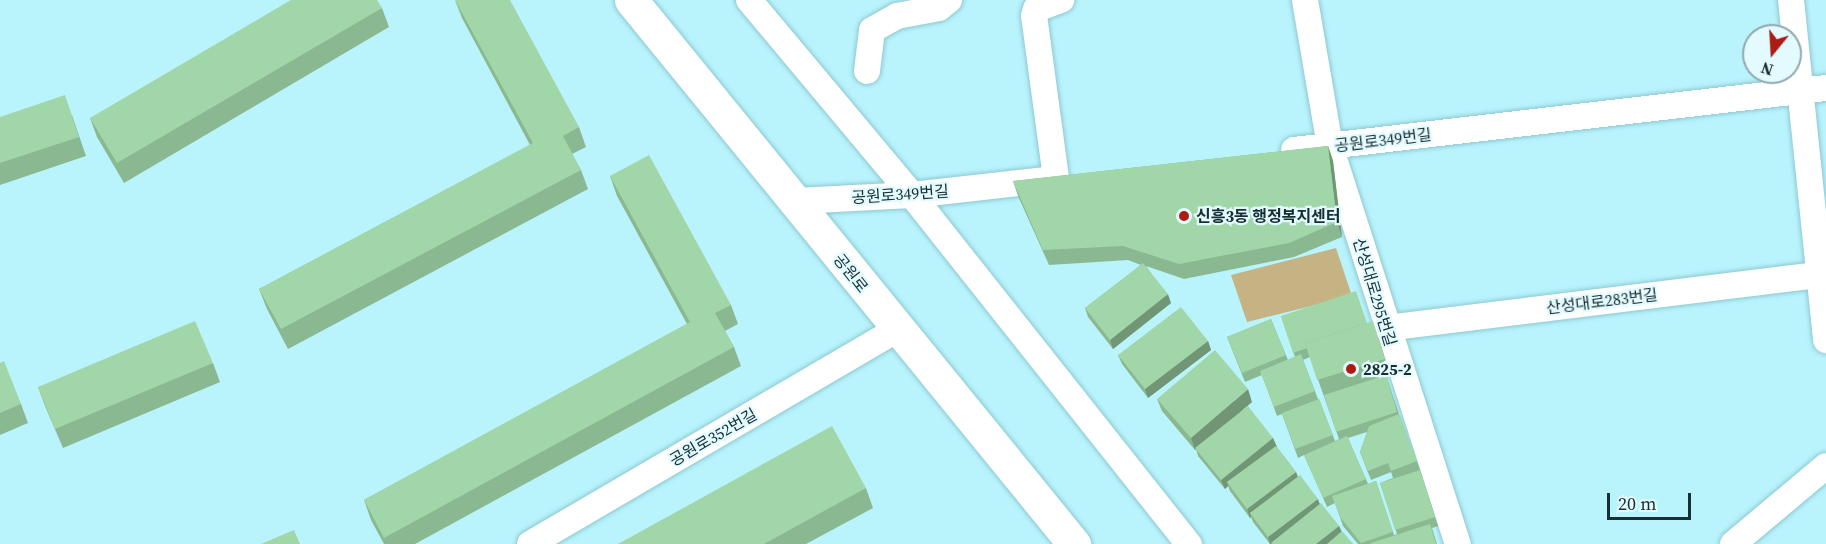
<!DOCTYPE html>
<html>
<head>
<meta charset="utf-8">
<style>
	body { margin:0 }
	#map { position:relative; width:1826px; height:544px; overflow:hidden; background:#b9f4fd; font-family:"Source Serif 4","Noto Sans KR",serif }
	div>[style] { position:absolute }
	.green>* { inset:0; background:#c6b383 }
	.roads { filter:drop-shadow(0 0 2px #8ec8d1) drop-shadow(0 0 2px #8ec8d1) }
	.minor>* { height:26px; margin:-13px; padding:0 13px; transform-origin:13px; border-radius:13px; background:#fff }
	.secondary>* { height:33px; margin:-16.5px; padding:0 16.5px; transform-origin:16.5px; border-radius:16.5px; background:#fff }
	.wall>* { inset:0; background:#8ab891 }
	.shaded-wall>* { inset:0; background:#719676 }
	.building>* { inset:0; background:#a1d6a9 }
	.dots>* { width:16px; height:16px; translate:-50% -50%; box-sizing:border-box; border:3px solid #e3fafe; border-radius:50% }
	span { translate:-50% -50%; white-space:nowrap; text-align:center; line-height:1.15; -webkit-text-stroke:4.5px #e3fafe; paint-order:stroke }
	.street-label { font-size:16px; color:#172f33 }
	.poi-label { font-size:16px; color:#172f33; font-weight:700 }
	.left { translate:0 -50%; text-align:left }
	.north { position:absolute; left:1742px; top:24px; width:60px; height:60px; box-sizing:border-box; background:#e3fafe; border:2px solid #91a9ad; border-radius:50%; rotate:198deg; font-size:16px; font-weight:700; line-height:24px; text-align:center; color:#172f33 }
	.north::after { content:''; display:block; margin:auto; width:21px; height:27px; background:#ac1c15; clip-path:polygon(50% 0,100% 100%,50% 72%,0 100%) }
	.scale { position:absolute; left:1607px; top:493px; width:84px; height:27px; box-sizing:border-box; border:3px solid #172f33; border-top:0; padding-left:8px; font-size:18px; line-height:21px; white-space:nowrap; color:#172f33; -webkit-text-stroke:4px #e3fafe; paint-order:stroke }
</style>
</head>
<body>
<div id="map">
	<div class="green">
		<i style="clip-path:polygon(1336px 248px,1352px 296px,1247px 322px,1231px 275px)"></i>
	</div>
	<div class="roads">
		<div class="minor">
			<i style="left:749px;top:0;width:254px;rotate:50.1deg"></i>
			<i style="left:912px;top:195px;width:446px;rotate:51.6deg"></i>
			<i style="left:1305px;top:0;width:148px;rotate:80.3deg"></i>
			<i style="left:1330px;top:146px;width:418px;rotate:72.2deg"></i>
			<i style="left:1791px;top:0;width:342px;rotate:84.1deg"></i>
			<i style="left:867px;top:71px;width:41px;rotate:-83deg"></i>
			<i style="left:872px;top:30px;width:29px;rotate:-29deg"></i>
			<i style="left:897px;top:16px;width:43px;rotate:-10.8deg"></i>
			<i style="left:939px;top:8px;width:13px;rotate:-39deg"></i>
			<i style="left:1294px;top:150px;width:536px;rotate:-6.65deg"></i>
			<i style="left:1056px;top:178px;width:163px;rotate:-97.7deg"></i>
			<i style="left:1034px;top:16px;width:7px;rotate:-74deg"></i>
			<i style="left:1036px;top:9px;width:27px;rotate:-20deg"></i>
			<i style="left:796px;top:201px;width:116px;rotate:-3deg"></i>
			<i style="left:912px;top:195px;width:135px;rotate:-6.4deg"></i>
			<i style="left:1386px;top:328px;width:434px;rotate:-7deg"></i>
			<i style="left:530px;top:544px;width:424px;rotate:-30.3deg"></i>
			<i style="left:1733px;top:544px;width:121px;rotate:-40deg"></i>
		</div>
		<div class="secondary">
			<i style="left:631px;top:0;width:702px;rotate:50.84deg"></i>
		</div>
	</div>
	<div class="wall">
		<i style="clip-path:polygon(455px 0,579px 127px,586px 147px,572px 154px,581px 170px,588px 189px,288px 349px,267px 309px,259px 289px,530px 145px,462px 18px)"></i>
		<i style="clip-path:polygon(382px 8px,389px 27px,124px 183px,97px 137px,90px 118px)"></i>
		<i style="clip-path:polygon(72px 115px,86px 156px,0 185px,0 117px)"></i>
		<i style="clip-path:polygon(1328px 146px,1333px 161px,1342px 237px,1294px 257px,1184px 279px,1146px 266px,1171px 303px,1113px 349px,1088px 317px,1085px 308px,1141px 265px,1128px 260px,1049px 265px,1018px 196px,1013px 181px)"></i>
		<i style="clip-path:polygon(610px 176px,731px 305px,738px 324px,725px 331px,734px 347px,741px 366px,415px 544px,384px 544px,371px 520px,364px 500px,687px 324px,617px 196px)"></i>
		<i style="clip-path:polygon(evenodd,1281px 316px,1367px 323px,1379px 339px,1391px 377px,1387px 378px,1399px 414px,1420px 470px,1438px 526px,1432px 528px,1437px 544px,1358px 544px,1343px 526px,1335px 503px,1327px 507px,1304px 455px,1298px 458px,1282px 414px,1277px 416px,1262px 375px,1245px 382px,1227px 337px,1271px 319px,1288px 360px,1295px 357px,1281px 316px,1310px 357px,1339px 439px,1335px 441px,1319px 399px,1318px 399px,1303px 360px,1310px 357px,1281px 316px,1367px 432px,1360px 452px,1371px 480px,1391px 472px,1393px 478px,1380px 483px,1397px 534px,1394px 535px,1376px 481px,1368px 484px,1348px 438px,1367px 432px)"></i>
		<i style="clip-path:polygon(1208px 341px,1211px 350px,1148px 398px,1122px 364px,1118px 355px)"></i>
		<i style="clip-path:polygon(0 363px,21px 404px,28px 423px,0 435px)"></i>
		<i style="clip-path:polygon(213px 363px,220px 382px,63px 448px,45px 406px,38px 387px)"></i>
		<i style="clip-path:polygon(1157px 399px,1252px 402px,1242px 410px,1273px 438px,1276px 446px,1296px 472px,1298px 477px,1320px 504px,1339px 526px,1342px 532px,1353px 544px,1270px 544px,1253px 522px,1251px 517px,1250px 518px,1230px 491px,1228px 486px,1225px 489px,1198px 456px,1196px 449px,1195px 450px,1162px 411px)"></i>
		<i style="clip-path:polygon(866px 488px,873px 508px,806px 544px,618px 544px)"></i>
	</div>
	<div class="shaded-wall">
		<i style="clip-path:polygon(1328px 146px,1333px 161px,1342px 237px,1337px 222px)"></i>
		<i style="clip-path:polygon(1168px 294px,1171px 303px,1113px 349px,1110px 340px)"></i>
		<i style="clip-path:polygon(1208px 341px,1211px 350px,1148px 398px,1145px 389px)"></i>
		<i style="clip-path:polygon(1248px 389px,1252px 402px,1195px 450px,1191px 438px)"></i>
		<i style="clip-path:polygon(1273px 438px,1277px 447px,1227px 482px,1228px 486px,1225px 489px,1221px 480px)"></i>
		<i style="clip-path:polygon(1296px 472px,1299px 481px,1250px 513px,1251px 517px,1250px 518px,1247px 509px)"></i>
		<i style="clip-path:polygon(1318px 499px,1321px 508px,1271px 543px,1272px 544px,1270px 544px,1268px 537px)"></i>
		<i style="clip-path:polygon(1339px 526px,1343px 535px,1331px 544px,1316px 544px)"></i>
	</div>
	<div class="building">
		<i style="clip-path:polygon(291px 0,377px 0,382px 8px,117px 163px,90px 118px)"></i>
		<i style="clip-path:polygon(455px 0,510px 0,579px 127px,563px 136px,581px 170px,281px 329px,259px 289px,533px 143px)"></i>
		<i style="clip-path:polygon(65px 95px,79px 137px,0 163px,0 117px)"></i>
		<i style="clip-path:polygon(1328px 146px,1337px 222px,1289px 243px,1179px 264px,1123px 246px,1043px 250px,1013px 181px)"></i>
		<i style="clip-path:polygon(649px 155px,731px 305px,715px 313px,734px 347px,384px 538px,364px 500px,690px 322px,610px 176px)"></i>
		<i style="clip-path:polygon(1143px 263px,1168px 294px,1110px 340px,1085px 308px)"></i>
		<i style="clip-path:polygon(1356px 291px,1367px 323px,1305px 343px,1307px 348px,1293px 353px,1281px 316px)"></i>
		<i style="clip-path:polygon(1181px 307px,1208px 341px,1145px 389px,1118px 355px)"></i>
		<i style="clip-path:polygon(1271px 319px,1286px 355px,1242px 373px,1227px 337px)"></i>
		<i style="clip-path:polygon(195px 321px,213px 363px,55px 429px,38px 387px)"></i>
		<i style="clip-path:polygon(1373px 321px,1385px 359px,1317px 380px,1305px 343px)"></i>
		<i style="clip-path:polygon(1215px 350px,1248px 389px,1191px 438px,1157px 399px)"></i>
		<i style="clip-path:polygon(1301px 354px,1315px 391px,1274px 407px,1260px 371px)"></i>
		<i style="clip-path:polygon(4px 361px,21px 404px,0 413px,0 363px)"></i>
		<i style="clip-path:polygon(1386px 375px,1397px 412px,1336px 432px,1324px 395px)"></i>
		<i style="clip-path:polygon(1319px 399px,1333px 435px,1295px 449px,1282px 413px)"></i>
		<i style="clip-path:polygon(1248px 406px,1273px 438px,1221px 480px,1195px 448px)"></i>
		<i style="clip-path:polygon(1399px 414px,1417px 461px,1391px 471px,1388px 463px,1368px 471px,1360px 452px,1369px 426px)"></i>
		<i style="clip-path:polygon(832px 426px,866px 488px,764px 544px,618px 544px)"></i>
		<i style="clip-path:polygon(1347px 436px,1366px 479px,1323px 498px,1304px 455px)"></i>
		<i style="clip-path:polygon(1276px 446px,1296px 472px,1247px 509px,1227px 482px)"></i>
		<i style="clip-path:polygon(1420px 470px,1435px 517px,1395px 530px,1380px 483px)"></i>
		<i style="clip-path:polygon(1300px 475px,1318px 499px,1268px 537px,1250px 513px)"></i>
		<i style="clip-path:polygon(1376px 481px,1393px 532px,1361px 543px,1340px 517px,1332px 496px)"></i>
		<i style="clip-path:polygon(1321px 503px,1339px 526px,1316px 544px,1273px 544px,1271px 543px)"></i>
		<i style="clip-path:polygon(1430px 524px,1436px 544px,1371px 544px,1371px 543px)"></i>
		<i style="clip-path:polygon(294px 530px,300px 544px,261px 544px)"></i>
		<i style="clip-path:polygon(1342px 531px,1353px 544px,1327px 544px)"></i>
	</div>
	<div class="dots">
		<i style="left:1184px;top:216px;background:#ac1c15"></i>
		<i style="left:1351px;top:369px;background:#ac1c15"></i>
	</div>
	<div class="street-label">
		<span style="left:1383px;top:140px;rotate:-7deg">공원로349번길</span>
		<span style="left:900px;top:194px;rotate:-4deg">공원로349번길</span>
		<span style="left:851px;top:273px;rotate:52deg">공원로</span>
		<span style="left:1375px;top:292px;rotate:73deg">산성대로295번길</span>
		<span style="left:1602px;top:301px;rotate:-7deg">산성대로283번길</span>
		<span style="left:713px;top:437px;rotate:-30deg">공원로352번길</span>
	</div>
	<div class="poi-label">
		<span class="left" style="left:1196px;top:216px">신흥3동 행정복지센터</span>
		<span class="left" style="left:1363px;top:369px">2825-2</span>
	</div>
	<div class="north">N</div>
	<div class="scale">20 m</div>
</div>
</body>
</html>
